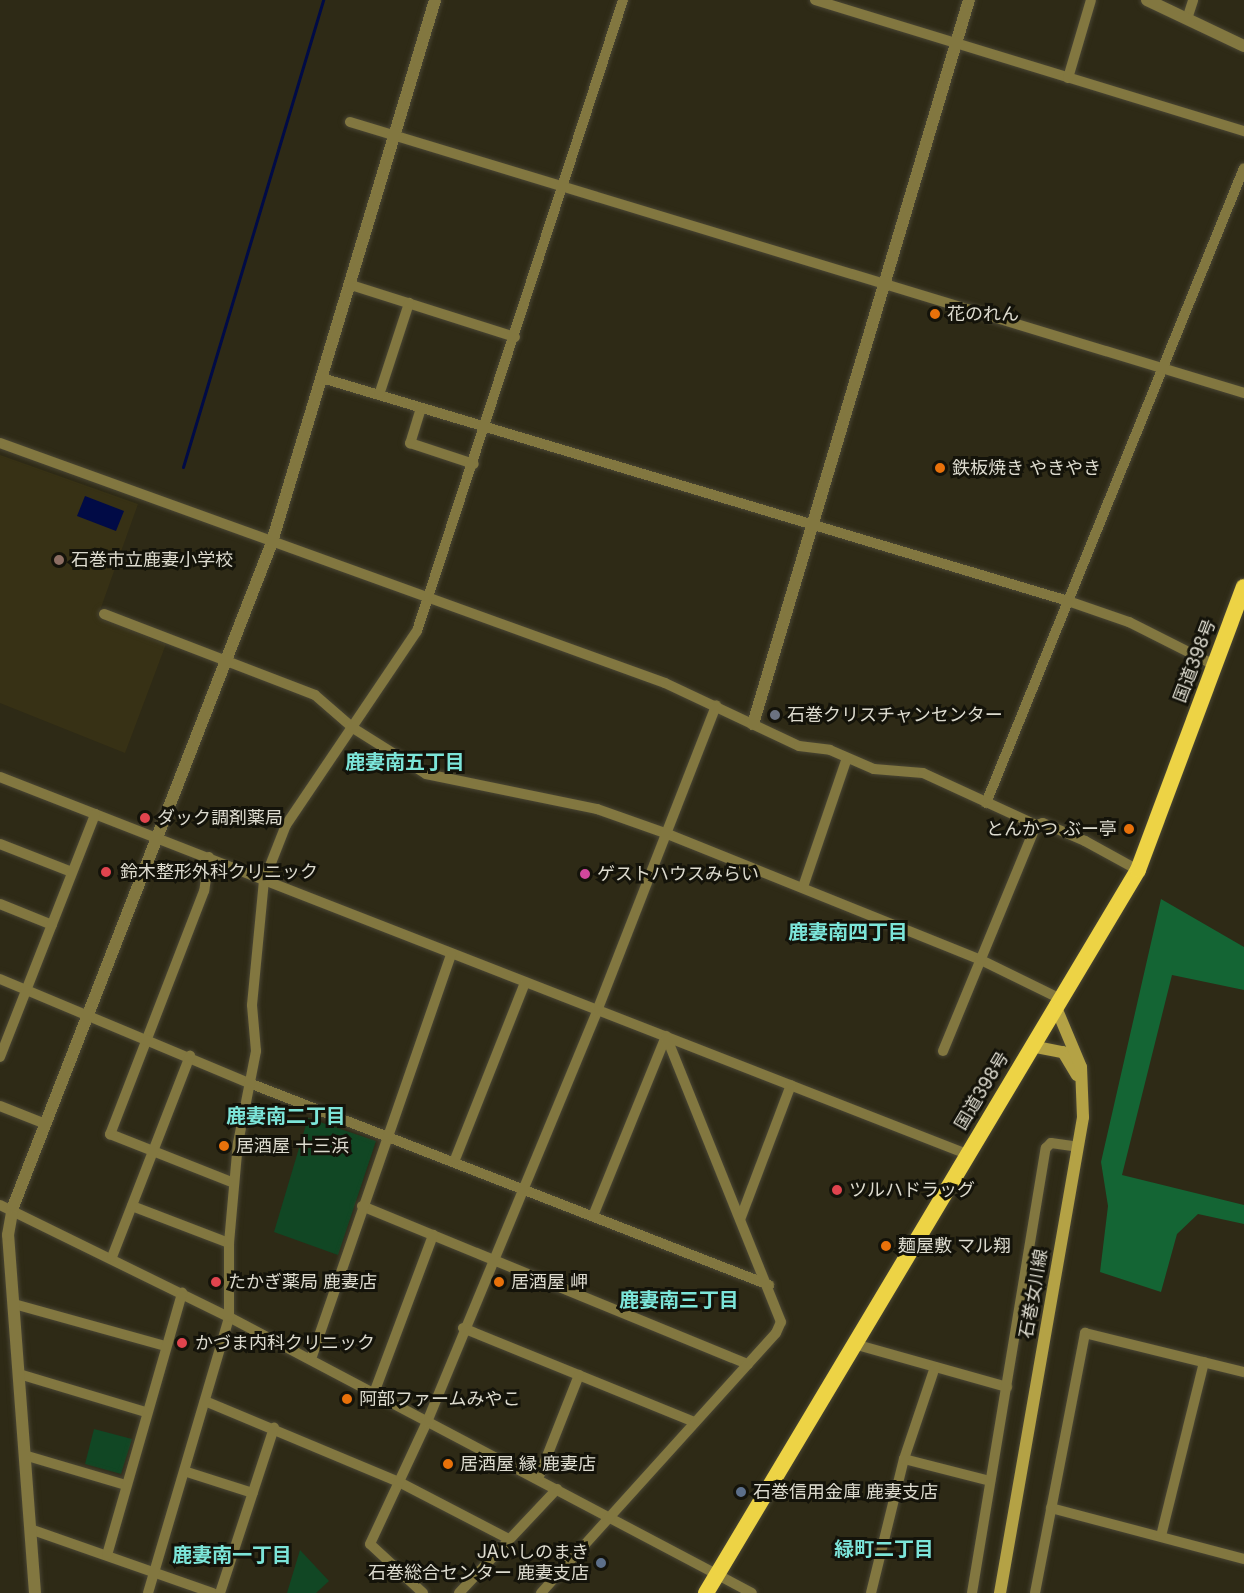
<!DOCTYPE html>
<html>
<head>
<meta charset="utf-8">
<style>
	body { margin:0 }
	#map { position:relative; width:1244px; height:1593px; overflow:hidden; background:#2e2a16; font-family:Inter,"Noto Sans JP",sans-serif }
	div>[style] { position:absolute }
	.built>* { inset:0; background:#373115 }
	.green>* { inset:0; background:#114724 }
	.forest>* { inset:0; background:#146534 }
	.water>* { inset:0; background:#010b46 }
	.stream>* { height:3px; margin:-1.5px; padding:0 1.5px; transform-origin:1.5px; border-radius:1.5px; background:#010b46 }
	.roads { filter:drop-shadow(0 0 2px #4a4634) drop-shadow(0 0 2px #4a4634) }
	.minor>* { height:10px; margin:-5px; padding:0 5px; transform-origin:5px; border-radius:5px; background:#827740 }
	.tertiary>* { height:12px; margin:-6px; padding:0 6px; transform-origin:6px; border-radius:6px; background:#827740 }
	.secondary>* { height:12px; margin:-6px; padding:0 6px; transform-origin:6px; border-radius:6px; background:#b4a245 }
	.trunk>* { height:16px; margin:-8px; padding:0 8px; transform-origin:8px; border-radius:8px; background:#edd345 }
	.dots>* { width:16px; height:16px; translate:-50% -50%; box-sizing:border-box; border:3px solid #14130a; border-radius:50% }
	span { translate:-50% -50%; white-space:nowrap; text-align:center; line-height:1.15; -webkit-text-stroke:6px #14130a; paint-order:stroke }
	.poi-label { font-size:18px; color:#dddbcf }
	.left { translate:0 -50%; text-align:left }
	.right { translate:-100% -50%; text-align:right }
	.street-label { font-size:18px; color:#dddbcf }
	.neighbourhood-label { font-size:20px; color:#7ce5d9; font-weight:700 }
</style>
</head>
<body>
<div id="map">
	<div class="built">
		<i style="clip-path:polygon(0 455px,138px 504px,98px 616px,166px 644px,125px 753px,0 703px)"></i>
	</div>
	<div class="green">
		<i style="clip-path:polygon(308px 1118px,376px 1141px,338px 1255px,274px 1232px)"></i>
		<i style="clip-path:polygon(94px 1429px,132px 1439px,121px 1474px,85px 1464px)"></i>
		<i style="clip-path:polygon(300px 1550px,329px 1581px,316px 1593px,287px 1593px)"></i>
	</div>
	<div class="forest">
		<i style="clip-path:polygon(1161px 899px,1244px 947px,1244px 990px,1172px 975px,1122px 1175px,1244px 1205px,1244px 1224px,1198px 1214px,1177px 1234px,1161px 1292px,1100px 1272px,1108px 1206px,1101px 1162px)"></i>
	</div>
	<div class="water">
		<i style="clip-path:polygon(85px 496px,124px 511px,116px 531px,77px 516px)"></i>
	</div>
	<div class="stream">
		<i style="left:183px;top:467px;width:488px;rotate:-73.3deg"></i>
	</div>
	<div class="roads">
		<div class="minor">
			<i style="left:815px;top:0;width:449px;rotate:17deg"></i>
			<i style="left:1187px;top:19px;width:20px;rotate:-72deg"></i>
			<i style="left:1068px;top:78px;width:81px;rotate:-73.6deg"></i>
			<i style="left:350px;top:122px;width:934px;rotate:16.86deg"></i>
			<i style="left:351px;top:285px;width:172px;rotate:17.6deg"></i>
			<i style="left:322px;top:378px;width:779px;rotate:16.64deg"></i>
			<i style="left:1068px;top:601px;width:65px;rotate:19deg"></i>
			<i style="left:1129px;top:622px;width:95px;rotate:26.8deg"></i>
			<i style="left:379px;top:395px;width:97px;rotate:-71.9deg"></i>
			<i style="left:421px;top:408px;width:37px;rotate:107deg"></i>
			<i style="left:410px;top:443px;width:67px;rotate:18.2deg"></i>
			<i style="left:0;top:443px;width:707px;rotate:19.84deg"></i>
			<i style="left:665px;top:683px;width:148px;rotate:25.2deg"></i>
			<i style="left:799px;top:746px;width:31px;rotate:7deg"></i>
			<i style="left:830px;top:750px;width:48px;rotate:23.4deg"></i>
			<i style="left:874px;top:769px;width:49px;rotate:4.7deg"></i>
			<i style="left:923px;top:773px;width:124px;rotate:24.7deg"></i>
			<i style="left:1036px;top:825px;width:7px;rotate:-16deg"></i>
			<i style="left:1043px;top:823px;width:46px;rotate:23.2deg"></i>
			<i style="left:1085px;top:841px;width:60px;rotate:28.7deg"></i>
			<i style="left:104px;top:614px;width:226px;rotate:21deg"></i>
			<i style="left:315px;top:695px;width:50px;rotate:41deg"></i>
			<i style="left:353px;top:728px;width:86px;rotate:32.2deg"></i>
			<i style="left:426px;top:774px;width:175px;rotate:11.6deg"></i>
			<i style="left:597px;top:809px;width:72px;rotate:19.4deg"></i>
			<i style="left:665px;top:833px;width:341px;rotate:21.9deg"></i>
			<i style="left:981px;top:960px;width:87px;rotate:26deg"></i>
			<i style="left:0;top:777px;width:1038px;rotate:21.3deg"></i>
			<i style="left:986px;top:803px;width:685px;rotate:-67.89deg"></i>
			<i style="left:0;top:844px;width:77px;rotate:21.3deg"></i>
			<i style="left:209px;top:857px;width:34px;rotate:98deg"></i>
			<i style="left:204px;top:891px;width:261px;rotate:111.1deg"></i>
			<i style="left:110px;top:1134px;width:133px;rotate:21.6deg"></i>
			<i style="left:803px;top:887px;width:136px;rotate:-71.2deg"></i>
			<i style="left:0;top:904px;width:56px;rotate:22deg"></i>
			<i style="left:0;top:979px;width:270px;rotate:22.7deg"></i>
			<i style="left:249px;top:1083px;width:558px;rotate:21.23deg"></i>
			<i style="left:943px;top:1051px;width:244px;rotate:-67.6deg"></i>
			<i style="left:0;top:1057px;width:261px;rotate:-68.6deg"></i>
			<i style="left:0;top:1106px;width:46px;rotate:21.6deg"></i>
			<i style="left:454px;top:1162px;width:193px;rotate:-68.4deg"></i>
			<i style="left:0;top:1205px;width:255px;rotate:26.1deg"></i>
			<i style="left:229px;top:1317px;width:591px;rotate:27.82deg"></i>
			<i style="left:132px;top:1206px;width:104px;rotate:20.9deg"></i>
			<i style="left:362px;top:1206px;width:417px;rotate:22.3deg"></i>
			<i style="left:593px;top:1216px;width:194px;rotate:-67.9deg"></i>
			<i style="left:741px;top:1217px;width:141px;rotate:-69.3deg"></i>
			<i style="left:112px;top:1257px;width:216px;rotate:-68.8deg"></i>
			<i style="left:14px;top:1304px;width:157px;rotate:15.5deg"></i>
			<i style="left:463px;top:1328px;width:250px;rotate:22.1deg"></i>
			<i style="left:854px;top:1344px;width:159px;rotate:15.7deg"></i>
			<i style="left:311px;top:1359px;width:429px;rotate:-70.9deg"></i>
			<i style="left:19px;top:1374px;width:133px;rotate:16.7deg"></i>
			<i style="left:374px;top:1393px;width:169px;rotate:-69.5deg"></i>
			<i style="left:205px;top:1401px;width:210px;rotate:22.7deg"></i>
			<i style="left:399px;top:1482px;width:124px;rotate:27.4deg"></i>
			<i style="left:24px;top:1455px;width:106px;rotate:16.4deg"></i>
			<i style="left:904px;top:1459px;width:89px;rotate:14.3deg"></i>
			<i style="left:187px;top:1472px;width:69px;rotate:17.7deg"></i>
			<i style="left:538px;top:1479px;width:112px;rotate:-68.5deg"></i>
			<i style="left:1051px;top:1508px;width:200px;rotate:14.8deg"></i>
			<i style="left:30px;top:1529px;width:194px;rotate:19.3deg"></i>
			<i style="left:1161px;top:1536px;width:179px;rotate:-76.1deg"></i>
			<i style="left:107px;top:1555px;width:273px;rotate:-74deg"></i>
			<i style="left:148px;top:1593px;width:288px;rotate:-73.6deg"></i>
			<i style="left:229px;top:1317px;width:74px;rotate:-90deg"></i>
			<i style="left:229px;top:1243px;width:100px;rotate:-84.9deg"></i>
			<i style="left:238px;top:1143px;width:94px;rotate:-78.9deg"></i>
			<i style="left:256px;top:1051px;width:46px;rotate:-95deg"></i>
			<i style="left:252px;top:1005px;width:125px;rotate:-84.5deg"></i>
			<i style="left:264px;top:881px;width:60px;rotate:-68.6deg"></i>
			<i style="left:286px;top:825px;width:234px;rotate:-56deg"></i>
			<i style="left:417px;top:631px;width:664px;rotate:-71.92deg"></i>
			<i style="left:220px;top:1593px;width:174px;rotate:-71.9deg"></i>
			<i style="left:423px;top:1593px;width:72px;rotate:-137.2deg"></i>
			<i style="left:370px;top:1544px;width:135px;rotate:-65deg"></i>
			<i style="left:427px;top:1422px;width:445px;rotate:-67.5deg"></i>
			<i style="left:597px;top:1011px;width:328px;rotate:-68.7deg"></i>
			<i style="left:459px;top:1593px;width:143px;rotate:-46.7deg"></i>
			<i style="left:541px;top:1593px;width:350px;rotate:-47.9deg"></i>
			<i style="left:776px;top:1333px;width:12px;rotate:-66deg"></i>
			<i style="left:781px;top:1322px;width:308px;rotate:-111.9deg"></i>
			<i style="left:871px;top:1593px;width:138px;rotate:-76.2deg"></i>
			<i style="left:904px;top:1459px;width:97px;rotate:-71.4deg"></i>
			<i style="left:972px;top:1593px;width:451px;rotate:-80.6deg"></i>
			<i style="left:1046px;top:1148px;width:7px;rotate:-45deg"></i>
			<i style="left:1051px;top:1143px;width:27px;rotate:8deg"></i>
			<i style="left:1035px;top:1593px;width:265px;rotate:-79.1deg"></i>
			<i style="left:1085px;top:1333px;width:164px;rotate:13.8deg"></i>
		</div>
		<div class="tertiary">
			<i style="left:1147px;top:0;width:107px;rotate:25.4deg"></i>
			<i style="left:753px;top:724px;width:756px;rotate:-73.39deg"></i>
			<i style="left:35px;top:1593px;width:359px;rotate:-94.3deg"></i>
			<i style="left:8px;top:1235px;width:28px;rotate:-80deg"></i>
			<i style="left:13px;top:1207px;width:710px;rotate:-68.71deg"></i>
			<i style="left:271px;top:545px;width:569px;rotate:-73.25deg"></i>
		</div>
		<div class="secondary">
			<i style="left:1031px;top:1046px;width:33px;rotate:11deg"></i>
			<i style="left:1063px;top:1052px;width:27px;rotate:59deg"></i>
			<i style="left:1000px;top:1593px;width:483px;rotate:-80.1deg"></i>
			<i style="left:1083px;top:1117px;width:50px;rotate:-92.3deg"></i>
			<i style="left:1081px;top:1067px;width:67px;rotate:-112.8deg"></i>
		</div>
		<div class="trunk">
			<i style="left:706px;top:1593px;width:842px;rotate:-59.14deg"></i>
			<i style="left:1138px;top:870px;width:302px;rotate:-69.5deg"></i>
		</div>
	</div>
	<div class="dots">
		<i style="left:935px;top:314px;background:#e8710a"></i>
		<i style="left:940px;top:468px;background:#e8710a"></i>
		<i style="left:59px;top:560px;background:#8d6e63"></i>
		<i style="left:775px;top:715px;background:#6b7280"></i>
		<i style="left:145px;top:818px;background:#e0444e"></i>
		<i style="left:1129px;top:829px;background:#e8710a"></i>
		<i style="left:106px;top:872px;background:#e0444e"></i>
		<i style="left:585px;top:874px;background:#d1479c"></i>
		<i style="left:224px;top:1146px;background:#e8710a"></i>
		<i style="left:837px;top:1190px;background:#e0444e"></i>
		<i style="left:886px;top:1246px;background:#e8710a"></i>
		<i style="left:216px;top:1282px;background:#e0444e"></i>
		<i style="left:499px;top:1282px;background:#e8710a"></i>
		<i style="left:182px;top:1343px;background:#e0444e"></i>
		<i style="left:347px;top:1399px;background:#e8710a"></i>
		<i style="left:448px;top:1464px;background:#e8710a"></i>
		<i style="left:741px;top:1492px;background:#5c6f8a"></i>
		<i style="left:601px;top:1563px;background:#5c6f8a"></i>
	</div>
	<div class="poi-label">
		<span class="left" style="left:947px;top:314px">花のれん</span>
		<span class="left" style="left:952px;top:468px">鉄板焼き やきやき</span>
		<span class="left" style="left:71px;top:560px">石巻市立鹿妻小学校</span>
		<span class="left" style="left:787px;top:715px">石巻クリスチャンセンター</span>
		<span class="left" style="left:157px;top:818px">ダック調剤薬局</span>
		<span class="right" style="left:1117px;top:829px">とんかつ ぶー亭</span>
		<span class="left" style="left:120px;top:872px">鈴木整形外科クリニック</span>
		<span class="left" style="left:597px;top:874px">ゲストハウスみらい</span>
		<span class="left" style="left:236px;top:1146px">居酒屋 十三浜</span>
		<span class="left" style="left:849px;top:1190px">ツルハドラッグ</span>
		<span class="left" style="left:898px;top:1246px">麺屋敷 マル翔</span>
		<span class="left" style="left:228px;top:1282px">たかぎ薬局 鹿妻店</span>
		<span class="left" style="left:511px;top:1282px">居酒屋 岬</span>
		<span class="left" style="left:195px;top:1343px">かづま内科クリニック</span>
		<span class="left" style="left:359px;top:1399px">阿部ファームみやこ</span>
		<span class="left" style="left:460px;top:1464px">居酒屋 縁 鹿妻店</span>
		<span class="left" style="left:753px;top:1492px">石巻信用金庫 鹿妻支店</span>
		<span class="right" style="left:589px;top:1563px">JAいしのまき<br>石巻総合センター 鹿妻支店</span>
	</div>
	<div class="street-label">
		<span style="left:1195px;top:661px;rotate:-69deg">国道398号</span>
		<span style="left:982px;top:1091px;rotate:-59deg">国道398号</span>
		<span style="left:1034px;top:1294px;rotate:-80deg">石巻女川線</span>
	</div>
	<div class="neighbourhood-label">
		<span style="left:405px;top:762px">鹿妻南五丁目</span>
		<span style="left:848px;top:932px">鹿妻南四丁目</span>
		<span style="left:286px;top:1116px">鹿妻南二丁目</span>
		<span style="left:679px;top:1300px">鹿妻南三丁目</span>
		<span style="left:884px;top:1549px">緑町二丁目</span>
		<span style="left:232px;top:1555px">鹿妻南一丁目</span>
	</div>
</div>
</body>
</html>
